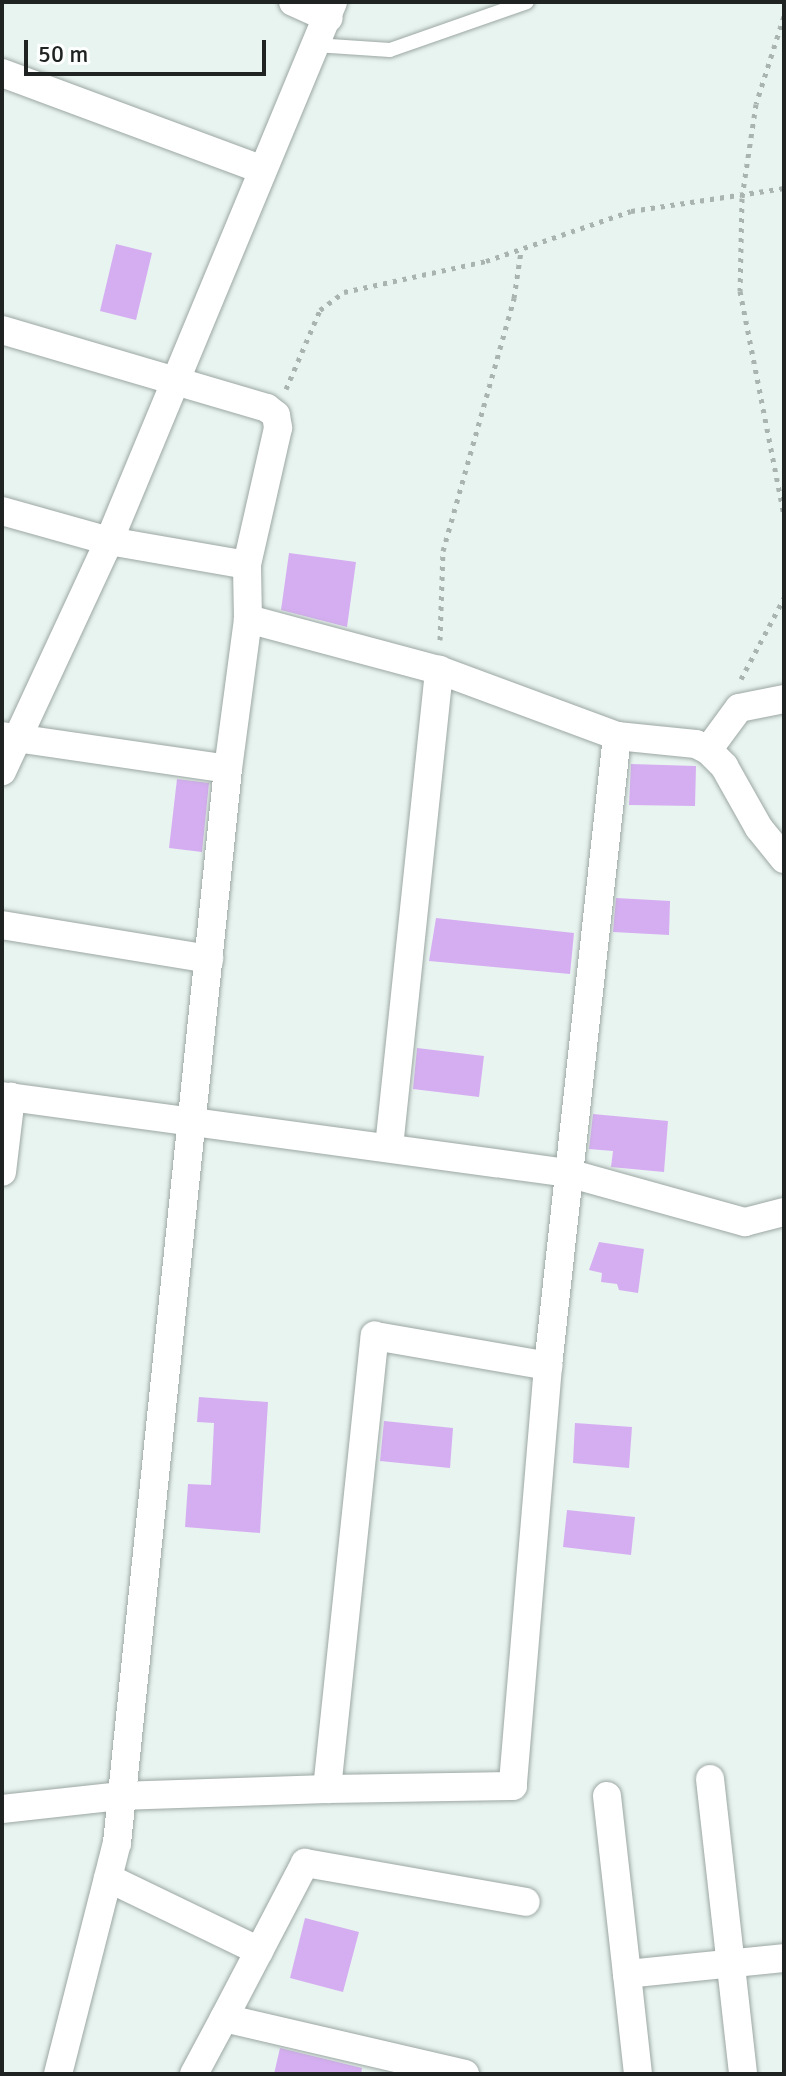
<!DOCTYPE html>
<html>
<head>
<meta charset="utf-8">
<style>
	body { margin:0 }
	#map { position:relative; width:786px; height:2076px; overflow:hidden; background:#e8f4f0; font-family:Signika,sans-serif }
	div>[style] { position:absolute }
	.building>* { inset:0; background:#d5aef1 }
	.path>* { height:5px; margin-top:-2.5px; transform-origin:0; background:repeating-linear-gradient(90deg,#a9b3af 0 4px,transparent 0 10px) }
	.roads { filter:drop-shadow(0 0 2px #9ca7a3) drop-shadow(0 0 2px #9ca7a3) }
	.lane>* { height:14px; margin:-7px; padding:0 7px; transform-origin:7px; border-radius:7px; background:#fff }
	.street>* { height:28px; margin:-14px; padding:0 14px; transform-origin:14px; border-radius:14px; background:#fff }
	span { translate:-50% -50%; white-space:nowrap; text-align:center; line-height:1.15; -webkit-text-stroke:7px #fdfffe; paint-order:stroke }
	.frame { position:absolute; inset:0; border:4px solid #1f2422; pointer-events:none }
	.scale { position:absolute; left:24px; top:40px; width:242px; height:36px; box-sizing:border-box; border:4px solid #1f2422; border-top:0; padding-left:10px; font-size:24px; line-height:28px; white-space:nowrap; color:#1f2422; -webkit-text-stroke:6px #fdfffe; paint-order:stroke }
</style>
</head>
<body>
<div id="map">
	<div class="building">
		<i style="clip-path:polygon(116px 244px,152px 253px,136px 320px,100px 311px)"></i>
		<i style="clip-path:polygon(289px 553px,356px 562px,347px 627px,281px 610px)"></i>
		<i style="clip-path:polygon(631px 764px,696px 766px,695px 806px,629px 805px)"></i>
		<i style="clip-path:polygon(177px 779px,209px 783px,202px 852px,169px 848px)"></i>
		<i style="clip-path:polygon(616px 898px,670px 901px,669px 935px,613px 932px)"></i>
		<i style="clip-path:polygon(436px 918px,574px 933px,570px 974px,429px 961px)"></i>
		<i style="clip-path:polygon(417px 1048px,484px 1056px,479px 1097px,413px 1089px)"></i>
		<i style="clip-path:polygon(593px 1114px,668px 1121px,664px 1172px,611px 1167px,613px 1151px,589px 1149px)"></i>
		<i style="clip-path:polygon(599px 1242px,644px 1249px,638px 1293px,619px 1290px,617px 1284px,601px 1282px,602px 1273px,589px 1270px)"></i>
		<i style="clip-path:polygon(199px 1397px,268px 1402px,260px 1533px,185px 1527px,188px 1484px,211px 1485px,214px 1423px,197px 1422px)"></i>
		<i style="clip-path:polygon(384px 1421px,453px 1428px,450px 1468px,380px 1461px)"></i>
		<i style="clip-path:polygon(575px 1423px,632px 1427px,629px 1468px,573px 1463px)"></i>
		<i style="clip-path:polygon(567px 1510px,635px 1517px,631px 1555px,563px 1547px)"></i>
		<i style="clip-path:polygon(305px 1918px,359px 1932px,343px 1992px,290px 1978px)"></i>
		<i style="clip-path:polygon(280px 2048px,362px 2068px,361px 2074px,274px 2074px)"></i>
	</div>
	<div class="path">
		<i style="left:784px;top:16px;width:92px;rotate:107.7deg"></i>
		<i style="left:756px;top:104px;width:95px;rotate:98.5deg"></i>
		<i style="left:742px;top:198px;width:93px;rotate:91.2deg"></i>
		<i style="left:740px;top:291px;width:229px;rotate:78.9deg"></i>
		<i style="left:286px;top:389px;width:86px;rotate:-66.7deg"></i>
		<i style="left:320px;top:310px;width:30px;rotate:-37deg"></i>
		<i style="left:344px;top:292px;width:145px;rotate:-12.3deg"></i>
		<i style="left:486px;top:261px;width:153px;rotate:-19deg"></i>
		<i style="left:631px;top:211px;width:155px;rotate:-8.5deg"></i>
		<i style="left:440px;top:640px;width:89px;rotate:-88.1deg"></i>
		<i style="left:443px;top:551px;width:263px;rotate:-74.3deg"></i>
		<i style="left:514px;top:298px;width:48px;rotate:-81.5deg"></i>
		<i style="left:741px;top:679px;width:92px;rotate:-62deg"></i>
	</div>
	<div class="roads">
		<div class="lane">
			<i style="left:315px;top:45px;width:75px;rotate:3.8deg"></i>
			<i style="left:390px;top:50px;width:145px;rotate:-19.3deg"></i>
		</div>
		<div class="street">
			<i style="left:293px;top:2px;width:39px;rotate:24deg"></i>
			<i style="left:2px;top:73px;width:275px;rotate:20.4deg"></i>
			<i style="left:2px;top:330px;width:276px;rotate:16.4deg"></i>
			<i style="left:267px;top:408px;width:11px;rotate:38deg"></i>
			<i style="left:276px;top:415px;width:13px;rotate:81deg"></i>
			<i style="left:278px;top:428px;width:140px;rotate:102.8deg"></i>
			<i style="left:2px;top:511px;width:111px;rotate:15.7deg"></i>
			<i style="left:109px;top:541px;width:254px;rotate:114.9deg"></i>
			<i style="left:248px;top:619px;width:198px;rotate:15deg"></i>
			<i style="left:2px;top:736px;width:228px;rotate:8.3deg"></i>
			<i style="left:617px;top:736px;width:79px;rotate:5.8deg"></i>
			<i style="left:696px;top:744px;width:13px;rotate:27deg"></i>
			<i style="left:708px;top:750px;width:23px;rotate:45deg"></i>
			<i style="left:724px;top:766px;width:71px;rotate:60.6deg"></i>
			<i style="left:759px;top:828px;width:40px;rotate:51deg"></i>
			<i style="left:708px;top:750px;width:52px;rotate:-53.6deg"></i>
			<i style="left:739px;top:708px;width:46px;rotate:-11.3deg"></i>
			<i style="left:2px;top:925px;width:210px;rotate:9.3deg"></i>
			<i style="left:2px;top:1096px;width:571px;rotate:7.75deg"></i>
			<i style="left:568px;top:1173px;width:184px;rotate:15.5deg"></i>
			<i style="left:745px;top:1222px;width:40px;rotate:-14.4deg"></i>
			<i style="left:389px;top:1147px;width:480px;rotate:-84deg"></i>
			<i style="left:439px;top:670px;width:190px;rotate:20.3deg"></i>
			<i style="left:617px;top:736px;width:634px;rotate:96.25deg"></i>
			<i style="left:2px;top:1172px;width:76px;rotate:-83.2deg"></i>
			<i style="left:710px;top:1779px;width:297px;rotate:83.6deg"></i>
			<i style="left:607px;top:1796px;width:179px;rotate:83.6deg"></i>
			<i style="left:2px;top:1809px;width:118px;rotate:-6.3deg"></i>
			<i style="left:119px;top:1796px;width:208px;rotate:-1.9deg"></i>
			<i style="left:327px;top:1789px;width:456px;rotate:-84deg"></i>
			<i style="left:375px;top:1336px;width:176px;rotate:9.8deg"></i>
			<i style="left:548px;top:1366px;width:421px;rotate:94.8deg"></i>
			<i style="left:513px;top:1786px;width:186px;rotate:179.1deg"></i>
			<i style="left:108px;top:1878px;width:168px;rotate:25.8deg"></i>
			<i style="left:58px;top:2074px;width:238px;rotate:-75.7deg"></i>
			<i style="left:117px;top:1843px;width:1080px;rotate:-84.1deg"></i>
			<i style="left:228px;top:769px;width:151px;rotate:-82.4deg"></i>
			<i style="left:248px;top:619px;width:54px;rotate:-91.1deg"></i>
			<i style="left:247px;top:565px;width:140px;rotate:-170.1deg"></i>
			<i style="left:109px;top:541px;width:584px;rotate:-67.43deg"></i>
			<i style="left:194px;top:2074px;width:64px;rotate:-61.8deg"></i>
			<i style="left:465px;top:2074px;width:247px;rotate:-166.9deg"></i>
			<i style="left:224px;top:2018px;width:175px;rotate:-62.4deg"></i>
			<i style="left:305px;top:1863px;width:224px;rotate:10deg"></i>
			<i style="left:638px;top:2074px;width:101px;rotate:-96.3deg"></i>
			<i style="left:627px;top:1974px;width:158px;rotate:-5.8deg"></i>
		</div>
	</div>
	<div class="frame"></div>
	<div class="scale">50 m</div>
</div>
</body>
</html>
